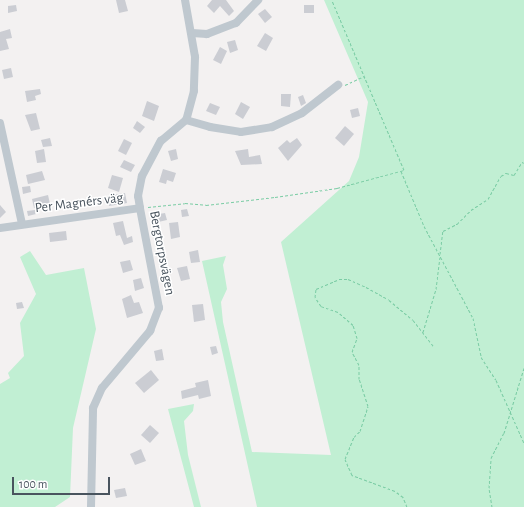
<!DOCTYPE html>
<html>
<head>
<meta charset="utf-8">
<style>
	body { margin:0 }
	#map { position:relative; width:524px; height:507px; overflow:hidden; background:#f3f1f1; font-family:"Alegreya Sans",sans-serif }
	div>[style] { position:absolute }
	.green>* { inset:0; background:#c1efd3 }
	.building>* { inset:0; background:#cbcdd3 }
	.path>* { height:1px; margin-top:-0.5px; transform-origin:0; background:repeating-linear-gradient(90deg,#7acca4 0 3px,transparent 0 5px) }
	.minor>* { height:8px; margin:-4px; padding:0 4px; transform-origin:4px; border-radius:4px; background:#bfc8cf }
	span { translate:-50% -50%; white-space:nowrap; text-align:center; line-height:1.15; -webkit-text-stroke:3px #fff; paint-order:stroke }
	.street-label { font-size:14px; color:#49545e }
	.scale { position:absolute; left:12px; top:477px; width:98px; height:18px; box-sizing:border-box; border:2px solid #49545e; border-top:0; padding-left:5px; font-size:12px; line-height:14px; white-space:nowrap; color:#49545e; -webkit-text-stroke:3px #fff; paint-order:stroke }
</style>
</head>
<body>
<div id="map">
	<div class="green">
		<i style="clip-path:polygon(324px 0,524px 0,524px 507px,257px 507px,202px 261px,226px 256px,223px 265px,227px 289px,221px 302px,223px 322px,252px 452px,331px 455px,281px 242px,349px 181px,359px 157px,368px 102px)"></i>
		<i style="clip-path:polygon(30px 251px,46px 275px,84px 268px,96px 329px,73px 428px,70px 497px,55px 507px,0 507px,0 384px,10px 378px,8px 373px,24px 356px,20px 323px,36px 294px,20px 257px)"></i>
		<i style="clip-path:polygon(194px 404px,193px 411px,184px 421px,188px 455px,201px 507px,194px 507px,168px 409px)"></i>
	</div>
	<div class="building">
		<i style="clip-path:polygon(116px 0,125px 0,128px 11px,119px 13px)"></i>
		<i style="clip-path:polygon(212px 0,226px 0,234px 11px,229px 16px,220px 6px,214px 13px,207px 6px)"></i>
		<i style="clip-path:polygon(16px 5px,17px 11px,8px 13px,8px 6px)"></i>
		<i style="clip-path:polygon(304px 5px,314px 5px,314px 13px,304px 13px)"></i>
		<i style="clip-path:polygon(265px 9px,272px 17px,265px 23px,258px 14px)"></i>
		<i style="clip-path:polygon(10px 29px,12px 38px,6px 39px,9px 49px,0 51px,0 32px)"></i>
		<i style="clip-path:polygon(265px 33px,273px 38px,266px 51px,257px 46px)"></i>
		<i style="clip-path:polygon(235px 40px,238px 50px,230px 53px,227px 42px)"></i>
		<i style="clip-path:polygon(220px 47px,227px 51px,221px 64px,213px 60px)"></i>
		<i style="clip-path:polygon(11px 68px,13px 77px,4px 79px,2px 70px)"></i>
		<i style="clip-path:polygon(40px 89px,41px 94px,35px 96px,36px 100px,27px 102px,25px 91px)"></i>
		<i style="clip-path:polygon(281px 94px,291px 94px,290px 107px,281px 106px)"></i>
		<i style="clip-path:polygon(303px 95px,306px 103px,301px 106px,298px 97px)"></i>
		<i style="clip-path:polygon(147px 101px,159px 106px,154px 121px,142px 116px)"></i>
		<i style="clip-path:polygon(241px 102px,250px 107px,243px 119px,235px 114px)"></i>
		<i style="clip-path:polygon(210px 103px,220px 107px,216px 115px,206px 111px)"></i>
		<i style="clip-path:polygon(358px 108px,360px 116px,352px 118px,350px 110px)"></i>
		<i style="clip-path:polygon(36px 113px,40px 129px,31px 131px,25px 115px)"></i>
		<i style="clip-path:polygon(137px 121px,145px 127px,140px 133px,133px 128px)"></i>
		<i style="clip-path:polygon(345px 126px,354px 134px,344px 146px,335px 138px)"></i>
		<i style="clip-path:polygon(50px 138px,52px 146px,43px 147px,41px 140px)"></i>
		<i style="clip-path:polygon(297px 138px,302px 145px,288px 161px,278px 148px,287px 140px,290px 143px)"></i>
		<i style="clip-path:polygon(124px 139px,132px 143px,126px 155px,118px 151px)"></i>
		<i style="clip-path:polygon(44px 149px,46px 162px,37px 163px,35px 151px)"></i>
		<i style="clip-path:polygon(176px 149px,178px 159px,171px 161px,168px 151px)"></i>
		<i style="clip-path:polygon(248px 149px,249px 157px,260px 155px,262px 164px,241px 165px,235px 151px)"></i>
		<i style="clip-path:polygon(124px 160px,135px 165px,131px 172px,120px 167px)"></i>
		<i style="clip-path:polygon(163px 169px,176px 173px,173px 182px,167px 180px,166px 184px,159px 182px)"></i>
		<i style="clip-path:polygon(42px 171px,45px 180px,28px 184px,26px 175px)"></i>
		<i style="clip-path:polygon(112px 175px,123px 178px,119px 192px,108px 188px)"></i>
		<i style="clip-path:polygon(30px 186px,31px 192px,23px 194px,22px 187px)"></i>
		<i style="clip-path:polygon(125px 193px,127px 203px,109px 206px,107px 196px)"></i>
		<i style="clip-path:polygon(48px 195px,50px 204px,34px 208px,32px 199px)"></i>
		<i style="clip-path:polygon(0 205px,6px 212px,0 218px)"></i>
		<i style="clip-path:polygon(187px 209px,189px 216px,182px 217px,181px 210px)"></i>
		<i style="clip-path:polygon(35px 210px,36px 214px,28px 216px,27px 211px)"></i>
		<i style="clip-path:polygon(165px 213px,167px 220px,154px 223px,153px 215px)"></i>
		<i style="clip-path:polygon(123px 221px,127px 238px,132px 236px,133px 242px,124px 245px,120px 235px,116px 236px,113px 223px)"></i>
		<i style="clip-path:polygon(178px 222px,180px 237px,171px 239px,169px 223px)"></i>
		<i style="clip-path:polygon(66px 231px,67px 240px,50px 242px,49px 233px)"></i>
		<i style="clip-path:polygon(198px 250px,200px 262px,191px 263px,189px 252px)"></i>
		<i style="clip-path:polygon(130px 260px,133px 270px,123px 273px,120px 262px)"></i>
		<i style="clip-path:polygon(187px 266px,190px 279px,181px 281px,177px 268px)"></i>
		<i style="clip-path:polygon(141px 278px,144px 288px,135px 291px,133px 280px)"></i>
		<i style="clip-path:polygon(131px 295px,134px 303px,139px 302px,143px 313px,127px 318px,122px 299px)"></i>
		<i style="clip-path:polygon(22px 302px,24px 308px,17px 309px,16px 303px)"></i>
		<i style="clip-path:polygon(203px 304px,205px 320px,194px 322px,192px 305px)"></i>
		<i style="clip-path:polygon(216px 346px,218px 353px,212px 355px,210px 347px)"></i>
		<i style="clip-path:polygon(162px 349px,164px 360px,156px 361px,154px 351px)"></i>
		<i style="clip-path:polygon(151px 370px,159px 380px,144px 393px,135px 383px)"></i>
		<i style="clip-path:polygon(208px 380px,211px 396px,199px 399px,198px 395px,182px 399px,181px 391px,196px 387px,195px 383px)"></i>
		<i style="clip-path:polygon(150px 425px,159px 433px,150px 443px,141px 435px)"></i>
		<i style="clip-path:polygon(141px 449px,146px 461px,135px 465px,130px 454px)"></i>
		<i style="clip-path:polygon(125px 488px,127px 496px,116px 498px,114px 490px)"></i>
	</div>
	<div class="path">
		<i style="left:345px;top:85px;width:21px;rotate:-25deg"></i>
		<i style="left:401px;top:171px;width:60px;rotate:67.3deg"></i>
		<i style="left:424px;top:226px;width:104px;rotate:62deg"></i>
		<i style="left:473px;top:318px;width:40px;rotate:78deg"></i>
		<i style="left:481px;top:357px;width:27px;rotate:57deg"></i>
		<i style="left:496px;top:380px;width:69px;rotate:66deg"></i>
		<i style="left:148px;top:207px;width:37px;rotate:-6deg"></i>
		<i style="left:185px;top:203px;width:21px;rotate:5deg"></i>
		<i style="left:206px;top:205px;width:69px;rotate:-6.6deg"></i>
		<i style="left:275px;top:197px;width:63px;rotate:-8.3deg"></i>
		<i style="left:337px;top:188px;width:69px;rotate:-15deg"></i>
		<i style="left:404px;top:170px;width:185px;rotate:-113deg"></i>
		<i style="left:440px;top:254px;width:23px;rotate:-83deg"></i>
		<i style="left:443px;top:231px;width:16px;rotate:-27deg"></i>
		<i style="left:457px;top:224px;width:20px;rotate:-45deg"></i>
		<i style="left:471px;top:210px;width:20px;rotate:-33deg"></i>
		<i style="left:488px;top:199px;width:26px;rotate:-61deg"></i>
		<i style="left:501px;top:176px;width:6px;rotate:-31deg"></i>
		<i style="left:506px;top:173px;width:8px;rotate:14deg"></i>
		<i style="left:514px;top:175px;width:15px;rotate:-58deg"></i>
		<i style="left:522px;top:162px;width:2px;rotate:27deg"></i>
		<i style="left:423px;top:332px;width:45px;rotate:-73.2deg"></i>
		<i style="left:436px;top:289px;width:32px;rotate:-83deg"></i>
		<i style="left:407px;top:507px;width:11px;rotate:-112deg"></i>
		<i style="left:403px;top:497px;width:10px;rotate:-143deg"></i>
		<i style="left:395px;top:491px;width:46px;rotate:-159.6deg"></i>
		<i style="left:352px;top:475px;width:17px;rotate:-114deg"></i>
		<i style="left:345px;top:459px;width:24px;rotate:-68deg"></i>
		<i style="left:354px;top:437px;width:8px;rotate:-45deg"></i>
		<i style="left:360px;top:431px;width:26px;rotate:-72deg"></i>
		<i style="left:368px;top:406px;width:28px;rotate:-108deg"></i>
		<i style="left:359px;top:379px;width:14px;rotate:-90deg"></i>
		<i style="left:359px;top:365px;width:15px;rotate:-118deg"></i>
		<i style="left:352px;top:352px;width:15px;rotate:-70deg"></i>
		<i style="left:357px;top:338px;width:14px;rotate:-107deg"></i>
		<i style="left:353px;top:325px;width:20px;rotate:-139deg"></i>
		<i style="left:338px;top:312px;width:18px;rotate:-161deg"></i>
		<i style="left:321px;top:306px;width:11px;rotate:-124deg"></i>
		<i style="left:315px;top:297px;width:8px;rotate:-83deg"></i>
		<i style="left:316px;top:289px;width:25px;rotate:-23deg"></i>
		<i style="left:339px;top:279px;width:9px"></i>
		<i style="left:348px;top:279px;width:20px;rotate:24deg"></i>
		<i style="left:366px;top:287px;width:26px;rotate:29deg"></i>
		<i style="left:389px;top:300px;width:31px;rotate:40deg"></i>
		<i style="left:413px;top:320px;width:33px;rotate:52deg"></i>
		<i style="left:492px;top:507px;width:19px;rotate:-99deg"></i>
		<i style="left:489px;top:488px;width:30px;rotate:-86deg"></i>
		<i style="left:491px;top:458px;width:28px;rotate:-63deg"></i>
		<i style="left:504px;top:433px;width:68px;rotate:-72.9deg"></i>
	</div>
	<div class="minor">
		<i style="left:185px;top:0;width:58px;rotate:80deg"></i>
		<i style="left:195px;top:57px;width:34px;rotate:92deg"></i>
		<i style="left:194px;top:91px;width:30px;rotate:105deg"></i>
		<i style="left:192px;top:33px;width:15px;rotate:4deg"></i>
		<i style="left:207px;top:34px;width:31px;rotate:-21deg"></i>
		<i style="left:236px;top:23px;width:32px;rotate:-46deg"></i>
		<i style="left:186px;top:120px;width:25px;rotate:16deg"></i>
		<i style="left:210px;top:127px;width:31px;rotate:9deg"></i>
		<i style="left:241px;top:132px;width:31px;rotate:-9deg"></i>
		<i style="left:272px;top:127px;width:33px;rotate:-25deg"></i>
		<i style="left:302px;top:113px;width:46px;rotate:-37.9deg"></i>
		<i style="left:0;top:123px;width:103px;rotate:77.7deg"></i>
		<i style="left:0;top:228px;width:141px;rotate:-8.1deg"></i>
		<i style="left:91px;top:507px;width:99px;rotate:-88.8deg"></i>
		<i style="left:93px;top:408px;width:22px;rotate:-66deg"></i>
		<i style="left:102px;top:388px;width:75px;rotate:-49.9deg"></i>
		<i style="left:150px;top:331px;width:25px;rotate:-69deg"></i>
		<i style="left:159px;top:308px;width:102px;rotate:-100.8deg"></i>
		<i style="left:140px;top:208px;width:12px;rotate:-99deg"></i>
		<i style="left:138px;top:196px;width:20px;rotate:-79deg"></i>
		<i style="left:142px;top:176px;width:40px;rotate:-62deg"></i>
		<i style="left:161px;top:141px;width:33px;rotate:-40deg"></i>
	</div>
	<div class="street-label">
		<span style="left:79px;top:203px;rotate:-7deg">Per Magnérs väg</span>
		<span style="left:162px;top:253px;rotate:79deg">Bergtorpsvägen</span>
	</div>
	<div class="scale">100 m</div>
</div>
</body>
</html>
